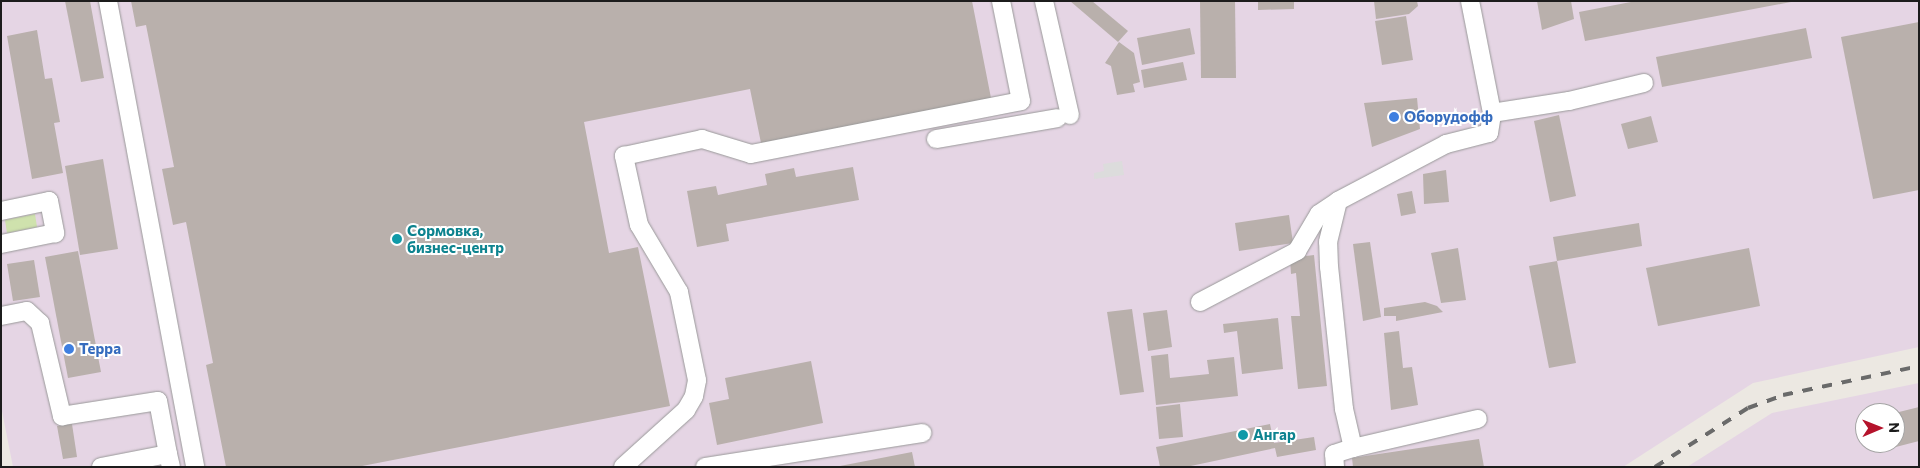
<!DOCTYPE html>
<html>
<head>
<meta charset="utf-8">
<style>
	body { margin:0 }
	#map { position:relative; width:1920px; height:468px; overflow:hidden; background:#ece8e2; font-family:Commissioner,sans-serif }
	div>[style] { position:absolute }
	.industrial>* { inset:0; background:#e5d5e4 }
	.grass>* { inset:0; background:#cfe2ad }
	.parking>* { inset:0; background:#dcdcdc }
	.building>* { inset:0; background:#b9b0ac }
	.roads { filter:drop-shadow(0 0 1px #999) drop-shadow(0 0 1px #999) }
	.minor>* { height:18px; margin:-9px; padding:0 9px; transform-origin:9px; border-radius:9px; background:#fff }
	.rail>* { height:4px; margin-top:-2px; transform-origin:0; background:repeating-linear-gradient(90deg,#6a6a6a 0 10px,transparent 0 20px) }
	.dots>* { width:14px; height:14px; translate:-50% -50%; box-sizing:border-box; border:2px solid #fff; border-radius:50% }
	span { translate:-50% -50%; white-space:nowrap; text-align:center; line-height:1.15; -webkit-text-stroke:4px #fff; paint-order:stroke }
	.shop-label { font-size:15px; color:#366cbe; font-weight:700 }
	.left { translate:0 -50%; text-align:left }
	.culture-label { font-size:15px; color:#0d838f; font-weight:700 }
	.frame { position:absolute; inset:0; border:2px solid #1c1c1c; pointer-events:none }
	.north { position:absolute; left:1855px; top:403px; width:50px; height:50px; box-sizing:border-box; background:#fff; border:1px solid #a4a4a4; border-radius:50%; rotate:89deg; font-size:14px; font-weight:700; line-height:20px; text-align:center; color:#1c1c1c }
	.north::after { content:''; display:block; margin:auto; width:18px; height:22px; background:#b5132c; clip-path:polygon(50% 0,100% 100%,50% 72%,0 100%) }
</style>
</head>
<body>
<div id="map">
	<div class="industrial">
		<i style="clip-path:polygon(1px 1px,1919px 1px,1919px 347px,1753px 383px,1623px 467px,13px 467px,1px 406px)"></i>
		<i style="clip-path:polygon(evenodd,1919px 383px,1919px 467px,1687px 467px,1772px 413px,1919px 383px,1865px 413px,1895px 413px,1895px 443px,1865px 443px,1865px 413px)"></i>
	</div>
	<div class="grass">
		<i style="clip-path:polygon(35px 214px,37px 227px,7px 233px,5px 220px)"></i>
	</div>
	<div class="parking">
		<i style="clip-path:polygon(1122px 161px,1124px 175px,1094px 179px,1094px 173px,1104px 171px,1103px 164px)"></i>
	</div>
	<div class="building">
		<i style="clip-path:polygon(65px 1px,90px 1px,104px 78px,81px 82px)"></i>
		<i style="clip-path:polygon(131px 1px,972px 1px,991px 98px,761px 143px,750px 89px,584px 122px,609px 253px,638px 247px,670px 406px,357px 467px,226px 467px,206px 365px,213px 363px,186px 222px,173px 225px,162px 169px,174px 167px,146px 25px,136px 27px)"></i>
		<i style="clip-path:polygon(1070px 1px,1092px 1px,1128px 31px,1118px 42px)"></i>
		<i style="clip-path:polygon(1200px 1px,1235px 1px,1236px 78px,1201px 78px)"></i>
		<i style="clip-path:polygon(1258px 1px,1294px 1px,1294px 9px,1258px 10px)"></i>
		<i style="clip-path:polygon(1374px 1px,1417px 1px,1418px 6px,1409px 14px,1376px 19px)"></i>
		<i style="clip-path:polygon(1537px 1px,1571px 1px,1574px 19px,1542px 30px)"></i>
		<i style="clip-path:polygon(1636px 1px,1791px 1px,1791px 2px,1585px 41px,1579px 12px)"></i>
		<i style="clip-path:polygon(1406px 16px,1413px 60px,1382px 65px,1375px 21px)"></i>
		<i style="clip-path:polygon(1919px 22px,1919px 190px,1873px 199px,1841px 37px)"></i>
		<i style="clip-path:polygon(1190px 28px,1195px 54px,1142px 65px,1137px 38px)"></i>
		<i style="clip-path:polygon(1806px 28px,1812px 58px,1662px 87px,1656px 57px)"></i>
		<i style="clip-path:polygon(37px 30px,45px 79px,52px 78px,60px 122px,54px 123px,63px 173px,32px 179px,7px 36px)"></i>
		<i style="clip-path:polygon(1119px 42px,1134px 53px,1140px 82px,1133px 84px,1135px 92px,1117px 95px,1111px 66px,1105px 63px)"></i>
		<i style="clip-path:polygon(1183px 62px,1187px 80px,1144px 88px,1141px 70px)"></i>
		<i style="clip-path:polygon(1417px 98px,1420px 129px,1372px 147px,1364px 103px)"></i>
		<i style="clip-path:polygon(1559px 115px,1576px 196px,1550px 202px,1534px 121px)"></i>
		<i style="clip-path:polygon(1651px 116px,1658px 142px,1628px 149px,1621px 124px)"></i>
		<i style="clip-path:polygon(103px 159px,118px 249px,80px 255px,65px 166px)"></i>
		<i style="clip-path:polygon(853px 167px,859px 200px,726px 224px,729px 241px,697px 247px,687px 191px,716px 186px,718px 195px,767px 185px,765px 174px,794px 168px,796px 177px)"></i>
		<i style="clip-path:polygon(1446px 170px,1449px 202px,1424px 204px,1423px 174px)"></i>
		<i style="clip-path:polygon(1412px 191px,1416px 213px,1401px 216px,1397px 194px)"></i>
		<i style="clip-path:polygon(1289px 215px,1293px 243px,1239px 251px,1235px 223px)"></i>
		<i style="clip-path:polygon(1639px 223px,1642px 246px,1557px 261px,1576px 363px,1549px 368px,1529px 266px,1557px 261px,1553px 237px)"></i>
		<i style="clip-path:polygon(1370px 242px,1381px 317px,1363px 321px,1353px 244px)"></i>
		<i style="clip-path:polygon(1458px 248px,1466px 300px,1441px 303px,1431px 253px)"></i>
		<i style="clip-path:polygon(1749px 248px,1760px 306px,1658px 326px,1646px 268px)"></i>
		<i style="clip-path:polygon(78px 251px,101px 372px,68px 378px,45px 257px)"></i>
		<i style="clip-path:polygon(1314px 255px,1327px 386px,1298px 389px,1291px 316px,1300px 316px,1296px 273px,1291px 274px,1290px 258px)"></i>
		<i style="clip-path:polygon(34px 260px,40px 297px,13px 301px,7px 264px)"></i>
		<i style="clip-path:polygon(1425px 302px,1437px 306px,1443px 312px,1396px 321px,1396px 316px,1384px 316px,1384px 308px)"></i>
		<i style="clip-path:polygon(1132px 309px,1144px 392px,1120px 395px,1107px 312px)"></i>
		<i style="clip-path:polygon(1167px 310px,1172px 347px,1148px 351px,1143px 313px)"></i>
		<i style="clip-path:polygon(1278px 318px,1283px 369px,1242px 374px,1237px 331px,1224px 333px,1223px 324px)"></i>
		<i style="clip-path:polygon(1399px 331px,1403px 368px,1412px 367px,1418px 405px,1391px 410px,1384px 333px)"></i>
		<i style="clip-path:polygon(1168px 354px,1170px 378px,1209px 374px,1207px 360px,1234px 357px,1238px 396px,1156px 405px,1151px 356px)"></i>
		<i style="clip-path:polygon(811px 361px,823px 423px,717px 445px,709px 403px,729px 399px,725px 378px)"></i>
		<i style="clip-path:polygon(1180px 404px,1183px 437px,1159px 439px,1156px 407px)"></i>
		<i style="clip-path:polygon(1919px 407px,1919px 441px,1888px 449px,1887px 443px,1895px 443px,1895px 413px)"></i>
		<i style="clip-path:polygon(72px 424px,77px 457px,63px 459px,57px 426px)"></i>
		<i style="clip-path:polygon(1270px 424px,1274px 443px,1314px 437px,1316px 450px,1277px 457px,1275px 448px,1186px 467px,1160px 467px,1156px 447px)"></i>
		<i style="clip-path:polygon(1479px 439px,1484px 467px,1353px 467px,1352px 458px)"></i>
		<i style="clip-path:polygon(912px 452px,915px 467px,840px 467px,840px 466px)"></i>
	</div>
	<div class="roads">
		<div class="minor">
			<i style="left:108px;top:1px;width:474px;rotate:79.4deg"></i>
			<i style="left:1044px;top:1px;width:117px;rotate:77.2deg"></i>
			<i style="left:1492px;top:113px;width:78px;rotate:-8.9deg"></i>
			<i style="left:1569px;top:101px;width:77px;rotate:-13.5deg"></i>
			<i style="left:936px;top:139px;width:123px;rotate:-9.8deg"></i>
			<i style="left:1px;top:211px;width:49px;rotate:-11.8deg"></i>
			<i style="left:49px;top:201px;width:33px;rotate:79deg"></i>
			<i style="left:55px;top:233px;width:55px;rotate:168.5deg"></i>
			<i style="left:1200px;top:302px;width:110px;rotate:-27.7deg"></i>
			<i style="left:1297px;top:251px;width:43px;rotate:-59.3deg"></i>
			<i style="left:1319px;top:214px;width:23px;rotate:-34deg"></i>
			<i style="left:1338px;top:201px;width:122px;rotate:-27.8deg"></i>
			<i style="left:1446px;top:144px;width:44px;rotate:-14.3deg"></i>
			<i style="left:1489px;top:133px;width:20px;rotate:-81deg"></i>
			<i style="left:1492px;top:113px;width:114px;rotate:-101.1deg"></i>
			<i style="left:1px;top:316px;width:26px;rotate:-11deg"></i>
			<i style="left:27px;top:311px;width:18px;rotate:43deg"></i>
			<i style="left:40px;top:323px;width:96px;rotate:76.7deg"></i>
			<i style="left:62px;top:416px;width:97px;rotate:-8.9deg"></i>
			<i style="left:158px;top:401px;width:54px;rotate:79.3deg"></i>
			<i style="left:1353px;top:448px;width:128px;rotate:-13.1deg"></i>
			<i style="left:101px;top:467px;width:68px;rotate:-11deg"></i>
			<i style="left:168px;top:454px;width:13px;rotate:77deg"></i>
			<i style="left:623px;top:467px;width:85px;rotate:-42.1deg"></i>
			<i style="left:686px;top:410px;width:16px;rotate:-60deg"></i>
			<i style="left:694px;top:396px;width:16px;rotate:-79deg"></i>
			<i style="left:697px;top:380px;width:90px;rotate:-101.6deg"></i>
			<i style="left:679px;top:292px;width:78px;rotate:-120.8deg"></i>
			<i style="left:639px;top:225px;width:71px;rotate:-102.3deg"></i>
			<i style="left:624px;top:156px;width:80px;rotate:-12.3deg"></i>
			<i style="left:702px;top:139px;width:51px;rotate:17deg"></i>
			<i style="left:751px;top:154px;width:275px;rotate:-11.1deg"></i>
			<i style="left:1021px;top:101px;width:102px;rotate:-101.3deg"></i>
			<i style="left:705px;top:467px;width:220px;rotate:-8.9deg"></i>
			<i style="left:1335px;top:467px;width:13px;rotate:-94deg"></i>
			<i style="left:1334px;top:454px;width:20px;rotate:-18deg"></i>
			<i style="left:1353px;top:448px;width:40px;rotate:-103deg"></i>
			<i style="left:1344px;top:409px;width:143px;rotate:-96deg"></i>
			<i style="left:1329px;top:267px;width:25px;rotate:-92deg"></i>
			<i style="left:1328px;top:242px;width:42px;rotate:-76.3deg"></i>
		</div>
	</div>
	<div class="rail">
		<i style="left:1655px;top:467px;width:110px;rotate:-32.4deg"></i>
		<i style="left:1748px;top:408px;width:37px;rotate:-20deg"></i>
		<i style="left:1783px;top:395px;width:139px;rotate:-12deg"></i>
	</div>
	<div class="dots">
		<i style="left:1394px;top:117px;background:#3f7fe0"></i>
		<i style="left:397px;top:239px;background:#0f9aa8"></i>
		<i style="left:69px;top:349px;background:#3f7fe0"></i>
		<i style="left:1243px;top:435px;background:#0f9aa8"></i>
	</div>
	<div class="shop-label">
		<span class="left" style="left:1404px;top:117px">Оборудофф</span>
		<span class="left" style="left:79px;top:349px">Терра</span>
	</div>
	<div class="culture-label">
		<span class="left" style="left:407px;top:239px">Сормовка,<br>бизнес-центр</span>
		<span class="left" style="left:1253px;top:435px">Ангар</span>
	</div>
	<div class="frame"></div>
	<div class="north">N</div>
</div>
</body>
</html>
